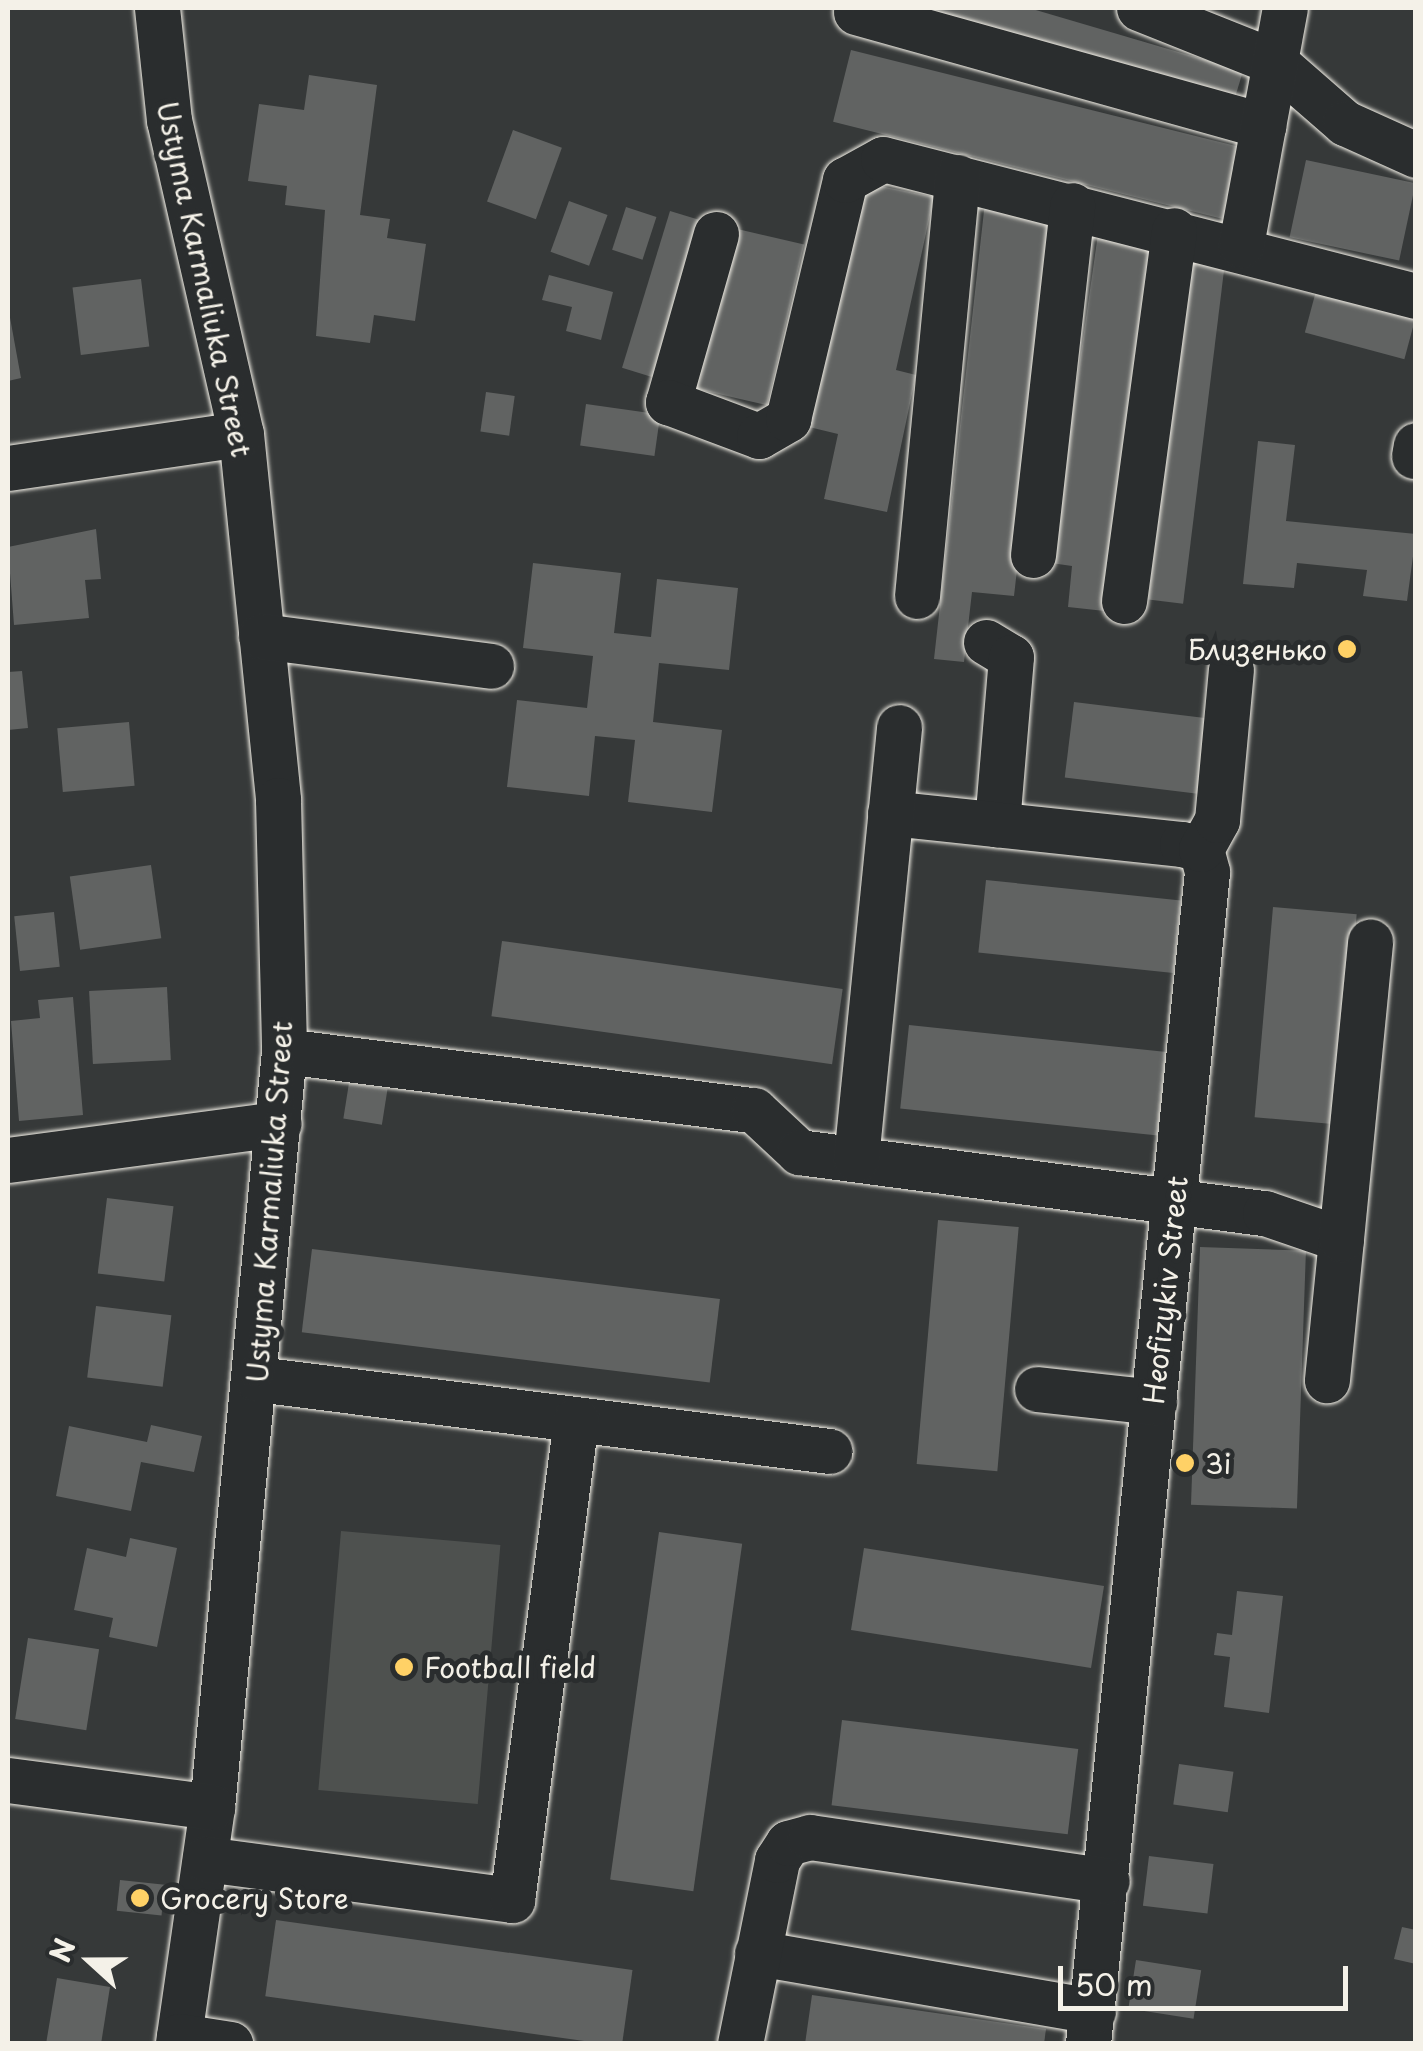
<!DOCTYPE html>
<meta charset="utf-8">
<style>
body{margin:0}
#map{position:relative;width:1423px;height:2051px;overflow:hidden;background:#363939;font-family:"Playpen Sans",sans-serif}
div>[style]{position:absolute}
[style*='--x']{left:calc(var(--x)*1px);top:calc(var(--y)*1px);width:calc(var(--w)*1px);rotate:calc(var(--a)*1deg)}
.green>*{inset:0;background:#4e514f;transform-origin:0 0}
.building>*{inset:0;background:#616362;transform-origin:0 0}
.roads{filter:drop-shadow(0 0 2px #f4f1e8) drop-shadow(0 0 2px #f4f1e8)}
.minor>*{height:45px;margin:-22.5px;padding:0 22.5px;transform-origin:22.5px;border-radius:22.5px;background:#2a2d2e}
.dots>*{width:28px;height:28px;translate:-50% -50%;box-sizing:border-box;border:5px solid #2a2d2e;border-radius:50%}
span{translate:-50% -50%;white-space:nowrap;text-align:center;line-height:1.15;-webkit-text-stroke:10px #2a2d2e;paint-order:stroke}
.street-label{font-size:28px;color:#f4f1e8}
.poi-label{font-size:28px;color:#f4f1e8}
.right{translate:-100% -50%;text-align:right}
.left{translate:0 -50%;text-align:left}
.frame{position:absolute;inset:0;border:10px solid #f4f1e8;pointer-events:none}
.north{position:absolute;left:40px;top:1911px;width:100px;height:100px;-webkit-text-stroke:8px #2a2d2e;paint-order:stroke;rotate:291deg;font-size:28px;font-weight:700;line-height:40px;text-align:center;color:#f4f1e8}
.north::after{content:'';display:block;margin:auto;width:35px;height:45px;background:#f4f1e8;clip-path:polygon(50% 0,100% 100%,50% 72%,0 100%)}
.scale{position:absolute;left:1058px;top:1966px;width:290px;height:45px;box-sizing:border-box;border:5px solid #f4f1e8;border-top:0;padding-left:12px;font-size:30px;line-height:35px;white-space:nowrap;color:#f4f1e8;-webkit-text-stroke:8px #2a2d2e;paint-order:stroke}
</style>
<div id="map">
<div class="green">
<i style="left:341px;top:1531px;width:160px;height:260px;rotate:5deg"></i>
</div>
<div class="building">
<i style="clip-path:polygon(914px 8px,1029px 8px,1243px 71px,1233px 104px)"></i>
<i style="left:851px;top:50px;width:405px;height:74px;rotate:14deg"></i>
<i style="clip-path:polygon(309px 75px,377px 85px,360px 215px,390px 219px,387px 238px,426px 244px,415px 321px,374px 315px,370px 343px,316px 336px,325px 210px,285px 205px,287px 186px,248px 181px,259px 104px,304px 110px)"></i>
<i style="left:513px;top:130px;width:52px;height:76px;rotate:20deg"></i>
<i style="left:1306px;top:160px;width:112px;height:79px;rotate:12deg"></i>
<i style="clip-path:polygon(861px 182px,934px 197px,896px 370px,916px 375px,887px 512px,824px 499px,838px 434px,809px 427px)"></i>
<i style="left:569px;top:201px;width:41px;height:54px;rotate:20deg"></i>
<i style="clip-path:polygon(985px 202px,1058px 210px,1014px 596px,972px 592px,964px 662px,934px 659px)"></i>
<i style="left:626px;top:207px;width:32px;height:45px;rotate:18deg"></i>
<i style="left:670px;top:211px;width:38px;height:164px;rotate:17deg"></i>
<i style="left:733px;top:228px;width:73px;height:165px;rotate:13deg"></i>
<i style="clip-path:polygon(1098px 234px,1157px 241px,1114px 612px,1068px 607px,1072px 566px,1051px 563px)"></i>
<i style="left:1191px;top:252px;width:35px;height:350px;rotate:7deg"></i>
<i style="clip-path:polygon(549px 275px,613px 292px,601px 340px,566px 331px,572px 307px,542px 300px)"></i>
<i style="left:141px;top:279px;width:68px;height:69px;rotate:83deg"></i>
<i style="left:1316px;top:291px;width:103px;height:43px;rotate:15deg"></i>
<i style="clip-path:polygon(9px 312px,21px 378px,8px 381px,8px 313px)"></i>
<i style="left:486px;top:392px;width:29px;height:40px;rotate:8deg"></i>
<i style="left:586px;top:404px;width:75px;height:42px;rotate:8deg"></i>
<i style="clip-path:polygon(1258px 441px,1295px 445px,1286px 521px,1416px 534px,1407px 601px,1363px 596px,1367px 570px,1297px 563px,1294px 588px,1243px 584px)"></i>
<i style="clip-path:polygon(96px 529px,101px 579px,85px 580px,89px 618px,14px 625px,8px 547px)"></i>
<i style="clip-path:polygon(533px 563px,621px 573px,614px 633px,651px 637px,657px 579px,738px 588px,729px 670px,659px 663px,653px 722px,722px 730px,712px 812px,628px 802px,635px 740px,595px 736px,589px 796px,507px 787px,517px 700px,587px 708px,593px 656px,523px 648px)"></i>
<i style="clip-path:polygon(22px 671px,28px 728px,8px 730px,8px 672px)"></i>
<i style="left:1074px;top:702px;width:138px;height:76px;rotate:7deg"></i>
<i style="left:129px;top:722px;width:64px;height:72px;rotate:85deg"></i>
<i style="left:151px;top:865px;width:74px;height:82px;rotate:82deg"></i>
<i style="left:986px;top:880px;width:196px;height:73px;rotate:6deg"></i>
<i style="left:1273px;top:907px;width:84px;height:211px;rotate:5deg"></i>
<i style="left:54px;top:912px;width:55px;height:40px;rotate:84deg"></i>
<i style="left:502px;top:941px;width:344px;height:76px;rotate:8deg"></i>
<i style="left:167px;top:987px;width:73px;height:78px;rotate:87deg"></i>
<i style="clip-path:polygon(73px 997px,83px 1115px,19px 1121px,11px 1021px,40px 1018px,38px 1000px)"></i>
<i style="left:909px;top:1025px;width:259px;height:84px;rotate:6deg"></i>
<i style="left:349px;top:1083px;width:39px;height:36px;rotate:9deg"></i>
<i style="left:107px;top:1198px;width:67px;height:76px;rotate:7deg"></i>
<i style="left:938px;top:1220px;width:81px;height:245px;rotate:5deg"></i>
<i style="left:1200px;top:1247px;width:106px;height:258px;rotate:2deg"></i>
<i style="left:312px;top:1249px;width:411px;height:84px;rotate:7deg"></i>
<i style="left:96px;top:1306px;width:76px;height:72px;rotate:7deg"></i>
<i style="clip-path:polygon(151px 1425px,202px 1436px,194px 1472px,141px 1462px,131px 1511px,56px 1496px,69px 1426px,147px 1442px)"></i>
<i style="left:659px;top:1532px;width:84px;height:351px;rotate:8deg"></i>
<i style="clip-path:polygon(130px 1538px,177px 1548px,157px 1647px,109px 1637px,113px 1618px,74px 1610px,87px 1548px,126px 1557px)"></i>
<i style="left:864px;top:1548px;width:243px;height:83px;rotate:9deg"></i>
<i style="clip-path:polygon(1237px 1591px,1283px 1596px,1269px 1713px,1224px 1707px,1230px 1657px,1214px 1655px,1217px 1633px,1232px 1635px)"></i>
<i style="left:28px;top:1638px;width:72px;height:82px;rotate:9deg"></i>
<i style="left:842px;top:1720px;width:238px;height:86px;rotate:7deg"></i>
<i style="left:1179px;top:1764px;width:55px;height:41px;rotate:8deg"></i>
<i style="left:1149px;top:1856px;width:65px;height:50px;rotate:7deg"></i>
<i style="left:120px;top:1880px;width:45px;height:31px;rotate:6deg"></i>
<i style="left:276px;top:1920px;width:360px;height:77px;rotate:8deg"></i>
<i style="clip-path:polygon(1402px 1927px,1416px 1930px,1416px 1964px,1394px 1959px)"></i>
<i style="left:1136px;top:1960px;width:66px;height:49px;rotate:9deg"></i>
<i style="clip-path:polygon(57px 1978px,110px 1987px,101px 2044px,46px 2044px)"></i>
<i style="clip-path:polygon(812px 1995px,1046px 2029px,1044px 2044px,805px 2044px)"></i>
</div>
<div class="roads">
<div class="minor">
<i style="--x:157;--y:8;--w:113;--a:83.9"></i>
<i style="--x:169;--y:120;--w:322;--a:77.1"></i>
<i style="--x:241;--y:434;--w:368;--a:84.2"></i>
<i style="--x:278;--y:800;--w:251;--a:88.6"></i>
<i style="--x:284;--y:1051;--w:759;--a:95.44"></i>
<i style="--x:212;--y:1807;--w:239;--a:98.2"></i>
<i style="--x:1139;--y:8;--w:146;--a:21.7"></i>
<i style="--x:1275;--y:62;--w:93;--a:41.1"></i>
<i style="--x:1345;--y:123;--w:78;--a:24.3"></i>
<i style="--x:856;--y:12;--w:423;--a:15.6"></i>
<i style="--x:716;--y:234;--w:175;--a:105.9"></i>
<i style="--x:668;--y:402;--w:97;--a:20.5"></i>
<i style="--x:759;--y:436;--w:34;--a:-30"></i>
<i style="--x:788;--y:419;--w:246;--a:-76.6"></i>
<i style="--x:845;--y:180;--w:43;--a:-28.9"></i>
<i style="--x:883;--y:159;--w:550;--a:14.42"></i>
<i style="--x:1241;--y:245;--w:241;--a:-79.5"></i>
<i style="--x:1414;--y:456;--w:11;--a:-80"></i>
<i style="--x:8;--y:468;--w:235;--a:-8.3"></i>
<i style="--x:1033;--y:555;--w:352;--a:-83.6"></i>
<i style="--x:917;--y:596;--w:421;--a:-84.5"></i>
<i style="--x:1124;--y:601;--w:374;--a:-82.3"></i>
<i style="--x:261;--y:636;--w:232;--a:7.4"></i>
<i style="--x:986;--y:642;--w:29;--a:31"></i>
<i style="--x:1011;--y:657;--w:168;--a:94.8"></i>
<i style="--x:890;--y:813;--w:294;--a:6.1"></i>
<i style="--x:1182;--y:844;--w:20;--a:15"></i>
<i style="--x:1201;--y:849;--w:24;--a:75"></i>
<i style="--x:1207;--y:872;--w:1178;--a:95.8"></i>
<i style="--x:1201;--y:849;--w:33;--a:-61"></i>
<i style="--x:1217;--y:820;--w:151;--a:-84.7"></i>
<i style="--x:284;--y:1051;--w:474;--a:7.2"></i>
<i style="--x:754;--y:1110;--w:62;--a:43"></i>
<i style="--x:799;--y:1152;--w:470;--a:7.5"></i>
<i style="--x:1265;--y:1213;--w:80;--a:18.9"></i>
<i style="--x:1341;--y:1239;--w:142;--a:95.7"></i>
<i style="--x:856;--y:1159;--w:434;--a:-84.3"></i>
<i style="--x:8;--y:1160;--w:273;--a:-7.6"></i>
<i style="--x:1341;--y:1239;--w:299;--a:-84.4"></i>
<i style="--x:257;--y:1379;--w:577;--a:7.17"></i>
<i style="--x:1037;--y:1389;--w:118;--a:6.3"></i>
<i style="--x:8;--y:1780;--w:206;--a:7.5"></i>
<i style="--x:205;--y:1859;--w:310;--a:7.6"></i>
<i style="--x:512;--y:1900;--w:485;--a:-82.4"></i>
<i style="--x:757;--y:1953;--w:341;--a:9.8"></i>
<i style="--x:179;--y:2036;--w:52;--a:8.9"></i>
<i style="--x:740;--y:2044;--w:188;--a:-78.6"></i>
<i style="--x:777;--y:1860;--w:20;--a:-57"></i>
<i style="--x:788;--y:1843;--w:23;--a:-15"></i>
<i style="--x:810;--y:1837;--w:300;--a:8.4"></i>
</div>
</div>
<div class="dots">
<i style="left:1347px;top:649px;background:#ffd166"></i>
<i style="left:1185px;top:1463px;background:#ffd166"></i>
<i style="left:404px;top:1667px;background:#ffd166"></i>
<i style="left:140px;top:1898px;background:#ffd166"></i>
</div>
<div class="street-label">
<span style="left:205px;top:279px;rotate:78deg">Ustyma Karmaliuka Street</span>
<span style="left:269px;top:1202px;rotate:-86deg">Ustyma Karmaliuka Street</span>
<span style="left:1165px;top:1290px;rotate:-84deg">Heofizykiv Street</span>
</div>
<div class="poi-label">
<span class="right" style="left:1327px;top:649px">Близенько</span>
<span class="left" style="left:1205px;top:1463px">3і</span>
<span class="left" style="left:424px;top:1667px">Football field</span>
<span class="left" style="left:160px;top:1898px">Grocery Store</span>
</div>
<div class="frame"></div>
<div class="north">N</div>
<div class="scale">50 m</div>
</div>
